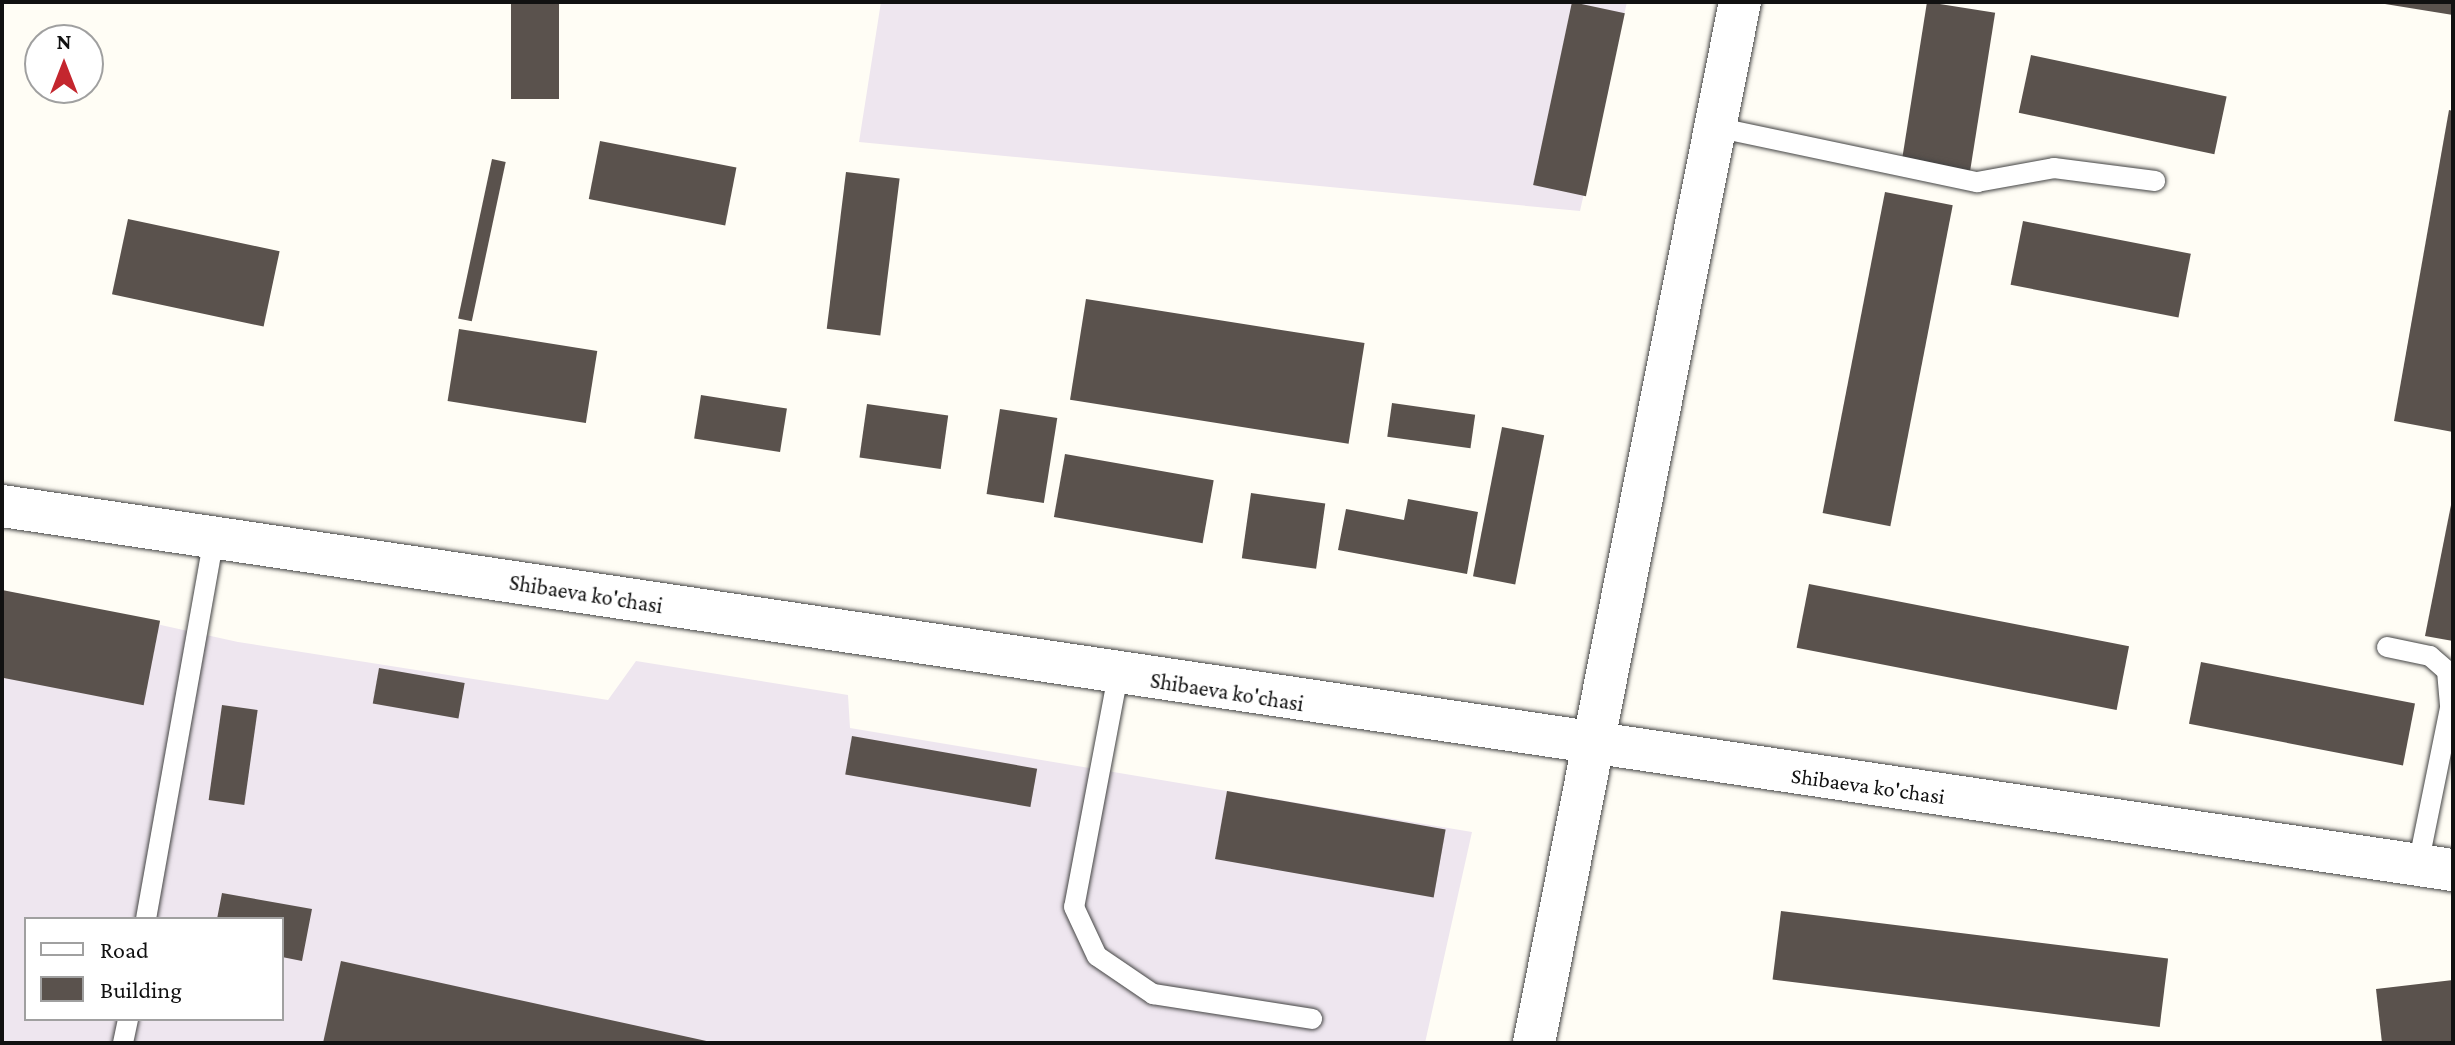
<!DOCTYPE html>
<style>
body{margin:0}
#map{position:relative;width:2455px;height:1045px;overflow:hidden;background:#fffdf5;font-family:"Crimson Pro",serif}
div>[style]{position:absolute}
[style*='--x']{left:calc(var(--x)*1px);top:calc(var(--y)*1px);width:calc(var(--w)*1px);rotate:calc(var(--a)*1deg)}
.industrial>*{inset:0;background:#eee6ef}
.building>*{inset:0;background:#5a524d;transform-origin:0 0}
.roads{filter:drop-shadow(0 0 2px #444) drop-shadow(0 0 2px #444)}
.lane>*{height:20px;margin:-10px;padding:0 10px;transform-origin:10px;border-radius:10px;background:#fff}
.street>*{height:42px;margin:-21px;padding:0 21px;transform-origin:21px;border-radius:21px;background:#fff}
span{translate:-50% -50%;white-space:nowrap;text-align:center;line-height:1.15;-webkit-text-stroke:8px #fff;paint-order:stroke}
.street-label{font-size:22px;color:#111}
.frame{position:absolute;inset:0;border:4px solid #111;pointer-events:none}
.legend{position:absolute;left:24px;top:917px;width:260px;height:104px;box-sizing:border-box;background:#fff;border:2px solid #a0a0a0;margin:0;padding:10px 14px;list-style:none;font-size:24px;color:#111}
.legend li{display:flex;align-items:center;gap:16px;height:40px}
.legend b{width:40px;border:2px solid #a0a0a0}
.north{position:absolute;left:24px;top:24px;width:80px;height:80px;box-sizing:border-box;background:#fff;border:2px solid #a0a0a0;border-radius:50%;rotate:0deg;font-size:22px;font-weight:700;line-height:32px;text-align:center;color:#111}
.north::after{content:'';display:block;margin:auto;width:28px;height:36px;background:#c4262e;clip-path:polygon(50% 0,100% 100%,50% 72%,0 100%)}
</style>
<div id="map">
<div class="industrial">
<i style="clip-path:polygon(881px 2px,1627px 2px,1580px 211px,859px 142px)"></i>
<i style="clip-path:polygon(evenodd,2px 590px,238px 642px,608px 700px,636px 661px,848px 695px,850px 728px,1472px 832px,1425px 1043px,2px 1043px,2px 590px,26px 919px,282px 919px,282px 1019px,26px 1019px,26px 919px)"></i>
</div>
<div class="building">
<i style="left:511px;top:2px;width:48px;height:97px"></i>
<i style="left:1572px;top:2px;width:54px;height:187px;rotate:12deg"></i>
<i style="left:1927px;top:2px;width:69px;height:162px;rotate:9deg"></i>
<i style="clip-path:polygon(2385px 2px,2453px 2px,2453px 15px,2385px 4px)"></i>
<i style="left:2031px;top:55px;width:200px;height:59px;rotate:12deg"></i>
<i style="clip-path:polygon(2449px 110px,2453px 111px,2453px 432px,2394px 421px)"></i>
<i style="left:600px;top:141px;width:139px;height:59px;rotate:11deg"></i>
<i style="left:492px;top:159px;width:14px;height:163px;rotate:12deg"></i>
<i style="left:846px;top:172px;width:54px;height:158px;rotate:7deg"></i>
<i style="left:1885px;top:192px;width:69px;height:327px;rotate:11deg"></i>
<i style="left:128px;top:219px;width:155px;height:77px;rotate:12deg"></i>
<i style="left:2023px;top:221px;width:171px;height:65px;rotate:11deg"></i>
<i style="left:1086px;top:299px;width:282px;height:102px;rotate:9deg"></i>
<i style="left:459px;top:329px;width:140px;height:73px;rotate:9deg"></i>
<i style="left:701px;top:395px;width:87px;height:44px;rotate:9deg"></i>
<i style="left:1392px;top:403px;width:84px;height:34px;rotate:8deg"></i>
<i style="left:867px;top:404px;width:82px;height:54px;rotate:8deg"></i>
<i style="left:1000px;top:409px;width:58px;height:86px;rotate:9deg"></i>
<i style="left:1502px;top:427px;width:43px;height:152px;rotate:11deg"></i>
<i style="left:1065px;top:454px;width:151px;height:64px;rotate:10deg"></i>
<i style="left:1251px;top:493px;width:75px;height:66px;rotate:8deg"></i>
<i style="clip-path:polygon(1408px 499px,1478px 512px,1467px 574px,1338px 550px,1346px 509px,1404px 520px)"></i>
<i style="clip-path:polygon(2452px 500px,2453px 500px,2453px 641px,2425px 636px)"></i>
<i style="left:1809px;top:584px;width:326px;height:65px;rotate:11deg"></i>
<i style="left:2px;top:590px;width:161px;height:86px;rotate:11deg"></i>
<i style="left:2201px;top:662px;width:218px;height:63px;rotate:11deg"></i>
<i style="left:379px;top:668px;width:87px;height:36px;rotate:10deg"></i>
<i style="left:222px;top:705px;width:36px;height:96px;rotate:8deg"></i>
<i style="left:852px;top:736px;width:188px;height:39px;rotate:10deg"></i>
<i style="left:1227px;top:791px;width:222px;height:69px;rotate:10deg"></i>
<i style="clip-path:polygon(222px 893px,312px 909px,302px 961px,282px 957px,282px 919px,217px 919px)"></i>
<i style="left:1781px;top:911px;width:390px;height:69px;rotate:7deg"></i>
<i style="clip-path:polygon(341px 961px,711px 1042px,710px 1043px,323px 1043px)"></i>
<i style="clip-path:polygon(2453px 980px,2453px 1043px,2382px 1043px,2376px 989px)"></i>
</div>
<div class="roads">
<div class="lane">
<i style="--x:1715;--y:127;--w:268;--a:11.9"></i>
<i style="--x:1977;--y:182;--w:78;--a:-10.3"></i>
<i style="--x:2054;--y:168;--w:102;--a:7.3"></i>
<i style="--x:2387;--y:647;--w:44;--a:11.8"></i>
<i style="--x:2430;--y:656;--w:23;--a:41"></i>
<i style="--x:2447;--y:671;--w:37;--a:85"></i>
<i style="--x:2450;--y:708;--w:160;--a:101.5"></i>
<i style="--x:1118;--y:675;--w:236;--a:100.7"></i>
<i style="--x:1074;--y:907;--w:54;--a:64.9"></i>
<i style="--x:1097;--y:956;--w:68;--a:34.2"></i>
<i style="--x:1153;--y:994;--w:161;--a:8.9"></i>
<i style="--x:146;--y:919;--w:387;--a:-79.9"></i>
<i style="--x:123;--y:1043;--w:25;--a:-78"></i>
</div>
<div class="street">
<i style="--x:2;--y:506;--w:2478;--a:8.45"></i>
<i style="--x:1534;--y:1043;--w:1061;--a:-78.81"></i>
</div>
</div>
<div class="street-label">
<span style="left:586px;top:594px;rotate:9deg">Shibaeva ko'chasi</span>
<span style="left:1227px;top:692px;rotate:9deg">Shibaeva ko'chasi</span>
<span style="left:1868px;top:786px;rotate:8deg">Shibaeva ko'chasi</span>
</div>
<div class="frame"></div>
<ul class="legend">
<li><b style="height:10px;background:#fff"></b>Road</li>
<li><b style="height:22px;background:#5a524d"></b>Building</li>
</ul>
<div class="north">N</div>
</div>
